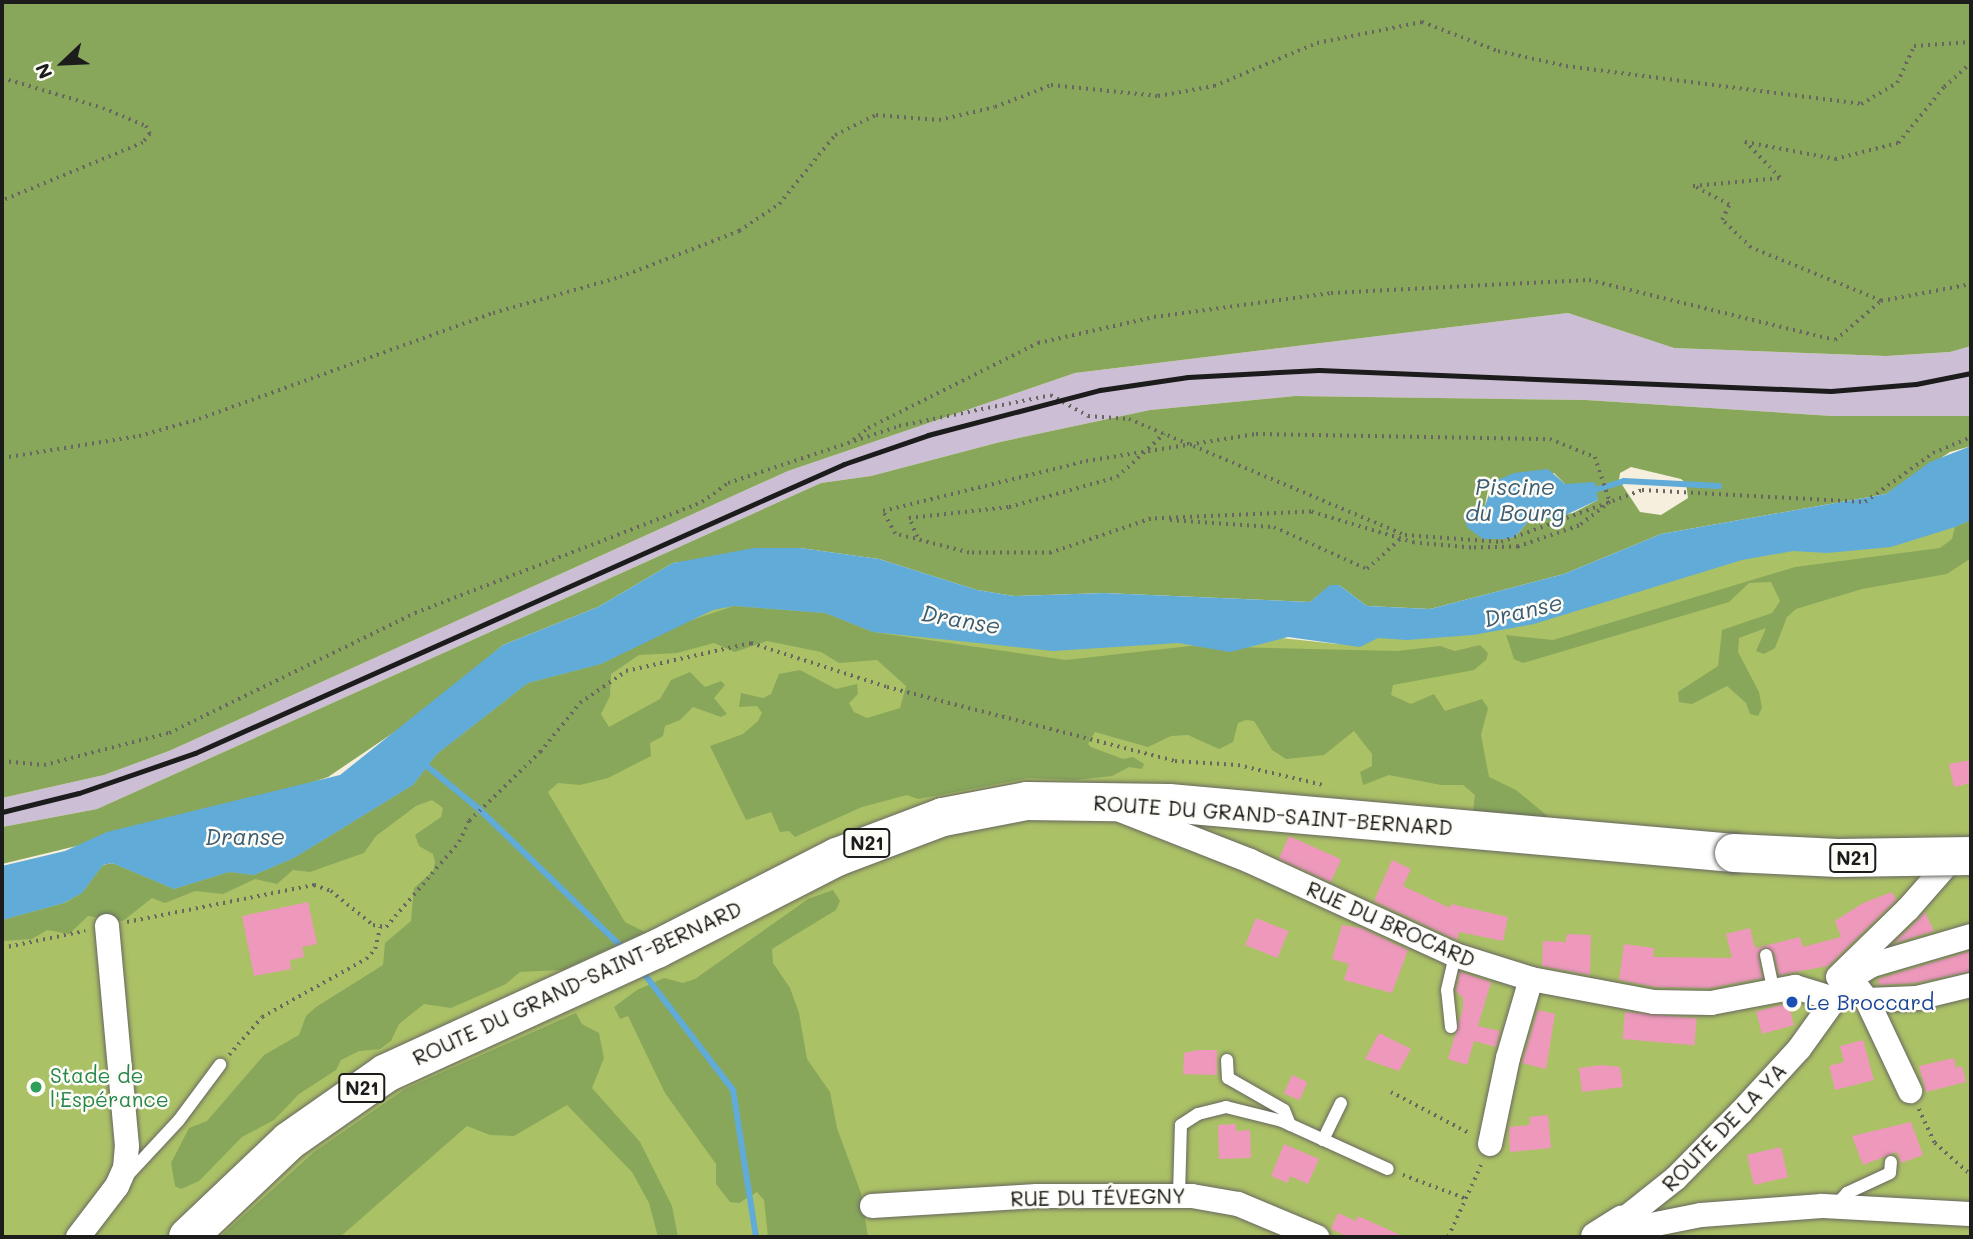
<!DOCTYPE html>
<meta charset="utf-8">
<style>
body{margin:0}
#map{position:relative;width:1973px;height:1239px;overflow:hidden;background:#f6efdd;font-family:Mali,sans-serif}
div>[style]{position:absolute}
[style*='--x']{left:calc(var(--x)*1px);top:calc(var(--y)*1px);width:calc(var(--w)*1px);rotate:calc(var(--a)*1deg)}
.industrial>*{inset:0;background:#ccbed4}
.green>*{inset:0;background:#abc166}
.forest>*{inset:0;background:#88a75b}
.water>*{inset:0;background:#61abd9}
.stream>*{height:6px;margin:-3px;padding:0 3px;transform-origin:3px;border-radius:3px;background:#61abd9}
.building>*{inset:0;background:#e9b;transform-origin:0 0}
.path>*{height:3.5px;margin-top:-1.75px;transform-origin:0;background:repeating-linear-gradient(90deg,#686660 0 2px,transparent 0 7px)}
.roads{filter:drop-shadow(0 0 2px #686660) drop-shadow(0 0 2px #686660)}
.service>*{height:12px;margin:-6px;padding:0 6px;transform-origin:6px;border-radius:6px;background:#fff}
.minor>*{height:24px;margin:-12px;padding:0 12px;transform-origin:12px;border-radius:12px;background:#fff}
.tertiary>*{height:30px;margin:-15px;padding:0 15px;transform-origin:15px;border-radius:15px;background:#fff}
.primary>*{height:38px;margin:-19px;padding:0 19px;transform-origin:19px;border-radius:19px;background:#fff}
.rail>*{height:5px;margin:-2.5px;padding:0 2.5px;transform-origin:2.5px;border-radius:2.5px;background:#1c1c1c}
.bridges{filter:drop-shadow(0 0 2px #686660) drop-shadow(0 0 2px #686660)}
.primary-bridge>*{height:38px;margin:-19px;padding:0 19px;transform-origin:19px;border-radius:19px;background:#fff}
.dots>*{width:19px;height:19px;translate:-50% -50%;box-sizing:border-box;border:4px solid #fdfcf7;border-radius:50%}
span{translate:-50% -50%;white-space:nowrap;text-align:center;line-height:1.15;-webkit-text-stroke:5px #fdfcf7;paint-order:stroke}
.shield-label span{padding:2px 5px;background:#fdfcf7;border:2px solid;border-radius:5px;-webkit-text-stroke-width:0}
.shield-label{font-size:19px;color:#1c1c1c;font-weight:700}
.street-label{font-size:21px;color:#1c1c1c}
.transit-label{font-size:21px;color:#164399}
.left{translate:0 -50%;text-align:left}
.leisure-label{font-size:21px;color:#27864d}
.water-label{font-size:23px;color:#3b5c71;font-style:italic}
.frame{position:absolute;inset:0;border:4px solid #1c1c1c;pointer-events:none}
.north{position:absolute;left:28px;top:28px;width:70px;height:70px;-webkit-text-stroke:5px #fdfcf7;paint-order:stroke;rotate:247deg;font-size:19px;font-weight:700;line-height:28px;text-align:center;color:#1c1c1c}
.north::after{content:'';display:block;margin:auto;width:24px;height:32px;background:#1c1c1c;clip-path:polygon(50% 0,100% 100%,50% 72%,0 100%)}
</style>
<div id="map">
<div class="industrial">
<i style="clip-path:polygon(1568px 313px,1674px 348px,1886px 356px,1950px 352px,1971px 346px,1971px 416px,1832px 416px,1586px 400px,1295px 396px,1150px 410px,1000px 442px,871px 476px,821px 483px,97px 809px,2px 827px,2px 798px,104px 775px,169px 751px,788px 471px,1075px 373px)"></i>
</div>
<div class="green">
<i style="clip-path:polygon(1971px 480px,1971px 1237px,2px 1237px,2px 888px,292px 825px,662px 598px,864px 592px,1337px 644px)"></i>
</div>
<div class="forest">
<i style="clip-path:polygon(2px 2px,1971px 2px,1971px 346px,1950px 352px,1886px 356px,1674px 348px,1568px 313px,1075px 373px,788px 471px,169px 751px,104px 775px,2px 798px)"></i>
<i style="clip-path:polygon(evenodd,1295px 396px,1586px 400px,1832px 416px,1971px 416px,1971px 446px,1950px 452px,1886px 494px,1661px 534px,1564px 574px,1430px 609px,1367px 606px,1339px 585px,1331px 585px,1310px 602px,1104px 593px,1014px 596px,977px 590px,879px 559px,800px 548px,673px 563px,598px 607px,503px 645px,430px 708px,328px 777px,242px 806px,2px 864px,2px 827px,97px 809px,821px 483px,871px 476px,1000px 442px,1150px 410px,1295px 396px,1631px 467px,1681px 479px,1686px 483px,1688px 498px,1661px 515px,1640px 512px,1619px 480px,1620px 473px,1631px 467px,1295px 396px,1554px 473px,1565px 484px,1580px 485px,1598px 500px,1573px 513px,1529px 520px,1515px 537px,1483px 539px,1470px 512px,1485px 506px,1488px 489px,1554px 473px)"></i>
<i style="clip-path:polygon(1971px 520px,1971px 558px,1947px 574px,1862px 589px,1796px 609px,1787px 617px,1775px 648px,1764px 654px,1756px 651px,1766px 628px,1739px 638px,1738px 652px,1759px 692px,1762px 708px,1758px 716px,1750px 714px,1746px 703px,1727px 686px,1692px 704px,1679px 702px,1678px 692px,1718px 666px,1722px 630px,1772px 613px,1780px 601px,1771px 582px,1749px 583px,1729px 602px,1523px 663px,1514px 659px,1506px 635px,1553px 640px,1795px 567px,1940px 548px,1952px 539px,1955px 527px)"></i>
<i style="clip-path:polygon(734px 606px,825px 613px,873px 632px,1066px 660px,1190px 646px,1397px 651px,1440px 646px,1455px 651px,1480px 645px,1488px 653px,1486px 660px,1474px 670px,1393px 685px,1391px 695px,1411px 704px,1434px 694px,1445px 711px,1482px 699px,1488px 708px,1481px 735px,1489px 777px,1516px 790px,1550px 818px,1473px 811px,1475px 795px,1463px 785px,1441px 785px,1389px 775px,1363px 785px,1360px 772px,1372px 766px,1372px 754px,1354px 731px,1324px 755px,1286px 759px,1272px 750px,1254px 721px,1246px 720px,1238px 723px,1233px 742px,1219px 749px,1188px 735px,1171px 736px,1148px 747px,1095px 732px,1088px 744px,1091px 747px,1123px 759px,1133px 757px,1144px 764px,1142px 769px,1129px 767px,1112px 776px,1074px 780px,1028px 778px,918px 799px,907px 795px,862px 807px,795px 837px,789px 831px,780px 832px,771px 812px,746px 820px,710px 746px,743px 734px,758px 721px,762px 713px,757px 706px,739px 707px,741px 693px,763px 698px,771px 694px,779px 674px,800px 670px,836px 689px,857px 684px,858px 694px,849px 703px,854px 712px,867px 718px,900px 708px,906px 686px,877px 660px,839px 663px,821px 652px,767px 641px,735px 652px,714px 643px,677px 653px,639px 655px,611px 674px,610px 696px,601px 714px,609px 727px,660px 699px,671px 680px,690px 672px,705px 687px,721px 681px,725px 685px,714px 698px,727px 714px,721px 717px,693px 707px,680px 720px,665px 726px,663px 736px,650px 743px,651px 756px,608px 778px,580px 785px,558px 783px,548px 792px,625px 922px,645px 932px,562px 970px,520px 972px,506px 984px,451px 1008px,424px 1004px,399px 1024px,391px 1041px,380px 1049px,359px 1051px,341px 1060px,336px 1070px,299px 1094px,274px 1120px,242px 1137px,199px 1181px,181px 1189px,175px 1186px,171px 1163px,189px 1128px,207px 1121px,264px 1055px,299px 1035px,306px 1016px,316px 1007px,383px 965px,385px 943px,411px 921px,414px 888px,433px 871px,435px 862px,433px 854px,419px 846px,415px 835px,441px 817px,443px 808px,432px 800px,416px 806px,376px 836px,364px 853px,310px 872px,293px 870px,277px 884px,255px 879px,223px 894px,195px 891px,165px 903px,152px 898px,123px 921px,88px 916px,69px 934px,47px 930px,32px 939px,2px 941px,2px 920px,65px 903px,82px 893px,103px 865px,112px 863px,174px 889px,229px 872px,254px 875px,294px 858px,413px 785px,437px 754px,528px 683px,601px 664px,683px 623px)"></i>
<i style="clip-path:polygon(833px 890px,840px 901px,836px 910px,772px 949px,773px 963px,790px 988px,799px 1013px,807px 1059px,830px 1092px,837px 1128px,861px 1193px,868px 1237px,768px 1237px,764px 1200px,757px 1192px,739px 1203px,730px 1202px,716px 1184px,716px 1164px,665px 1093px,628px 1016px,620px 1019px,614px 1007px,637px 990px,664px 978px,683px 983px,695px 979px,808px 899px)"></i>
<i style="clip-path:polygon(576px 1013px,582px 1024px,599px 1033px,604px 1058px,592px 1088px,640px 1142px,672px 1206px,678px 1237px,658px 1237px,649px 1203px,632px 1172px,567px 1105px,514px 1136px,490px 1135px,467px 1126px,340px 1237px,220px 1237px,314px 1152px,405px 1089px)"></i>
</div>
<div class="water">
<i style="clip-path:polygon(1971px 446px,1971px 520px,1955px 527px,1891px 547px,1827px 553px,1793px 551px,1742px 560px,1534px 624px,1473px 635px,1407px 640px,1378px 638px,1360px 647px,1288px 637px,1230px 652px,1178px 643px,1053px 651px,873px 632px,825px 613px,734px 606px,713px 610px,601px 664px,528px 683px,437px 754px,413px 785px,294px 858px,254px 875px,229px 872px,174px 889px,112px 863px,103px 865px,82px 893px,64px 903px,2px 920px,2px 866px,65px 851px,107px 832px,340px 775px,503px 645px,598px 607px,673px 563px,754px 548px,800px 548px,879px 559px,977px 590px,1014px 596px,1104px 593px,1310px 602px,1330px 585px,1339px 585px,1367px 606px,1430px 609px,1564px 574px,1661px 534px,1886px 494px,1930px 462px)"></i>
<i style="clip-path:polygon(1548px 469px,1565px 484px,1595px 482px,1598px 500px,1559px 518px,1529px 520px,1515px 537px,1505px 539px,1483px 539px,1468px 528px,1463px 517px,1485px 506px,1493px 482px,1514px 473px)"></i>
</div>
<div class="stream">
<i style="--x:1598;--y:489;--w:27;--a:-17"></i>
<i style="--x:1624;--y:481;--w:95;--a:3"></i>
<i style="--x:422;--y:762;--w:74;--a:39.5"></i>
<i style="--x:479;--y:809;--w:202;--a:44"></i>
<i style="--x:642;--y:971;--w:150;--a:52.6"></i>
<i style="--x:733;--y:1090;--w:149;--a:81.1"></i>
</div>
<div class="building">
<i style="clip-path:polygon(1971px 760px,1971px 783px,1954px 787px,1949px 764px)"></i>
<i style="left:1289px;top:836px;width:57px;height:25px;rotate:24deg"></i>
<i style="clip-path:polygon(1392px 860px,1411px 869px,1403px 886px,1450px 908px,1451px 904px,1508px 917px,1503px 941px,1459px 932px,1457px 940px,1374px 901px)"></i>
<i style="clip-path:polygon(1892px 892px,1896px 900px,1828px 966px,1779px 975px,1774px 953px,1765px 946px,1758px 953px,1762px 978px,1710px 988px,1656px 987px,1619px 980px,1624px 944px,1654px 948px,1653px 957px,1732px 958px,1726px 934px,1750px 928px,1755px 948px,1800px 937px,1803px 947px,1841px 937px,1835px 921px,1863px 903px)"></i>
<i style="clip-path:polygon(308px 902px,317px 944px,302px 947px,304px 957px,290px 960px,291px 969px,254px 976px,242px 916px)"></i>
<i style="clip-path:polygon(1925px 912px,1934px 931px,1894px 943px,1918px 920px)"></i>
<i style="left:1256px;top:918px;width:35px;height:29px;rotate:22deg"></i>
<i style="clip-path:polygon(1342px 925px,1361px 928px,1408px 950px,1392px 993px,1344px 980px,1349px 964px,1332px 959px)"></i>
<i style="clip-path:polygon(1567px 934px,1591px 935px,1590px 975px,1542px 966px,1543px 941px,1566px 942px)"></i>
<i style="clip-path:polygon(1971px 951px,1971px 971px,1915px 983px,1879px 985px,1878px 979px)"></i>
<i style="clip-path:polygon(1460px 972px,1491px 982px,1478px 1026px,1500px 1031px,1496px 1047px,1474px 1041px,1467px 1065px,1448px 1059px,1463px 1008px,1463px 998px,1456px 991px)"></i>
<i style="left:1788px;top:1003px;width:23px;height:33px;rotate:75deg"></i>
<i style="clip-path:polygon(1538px 1010px,1555px 1014px,1546px 1069px,1522px 1063px)"></i>
<i style="left:1625px;top:1012px;width:72px;height:27px;rotate:5deg"></i>
<i style="clip-path:polygon(1379px 1033px,1411px 1049px,1399px 1071px,1365px 1059px)"></i>
<i style="clip-path:polygon(1863px 1040px,1874px 1080px,1835px 1090px,1829px 1066px,1844px 1062px,1840px 1046px)"></i>
<i style="clip-path:polygon(1198px 1050px,1217px 1050px,1217px 1075px,1183px 1074px,1184px 1053px)"></i>
<i style="clip-path:polygon(1954px 1058px,1956px 1068px,1962px 1066px,1966px 1082px,1926px 1092px,1919px 1066px)"></i>
<i style="clip-path:polygon(1602px 1065px,1620px 1067px,1623px 1087px,1582px 1092px,1579px 1068px)"></i>
<i style="left:1292px;top:1075px;width:17px;height:20px;rotate:24deg"></i>
<i style="clip-path:polygon(1548px 1115px,1551px 1148px,1510px 1152px,1509px 1127px,1530px 1125px,1529px 1117px)"></i>
<i style="clip-path:polygon(1911px 1122px,1923px 1155px,1901px 1163px,1897px 1152px,1863px 1165px,1852px 1136px)"></i>
<i style="clip-path:polygon(1236px 1124px,1236px 1131px,1250px 1130px,1251px 1158px,1219px 1159px,1218px 1125px)"></i>
<i style="clip-path:polygon(1284px 1144px,1319px 1159px,1308px 1184px,1290px 1176px,1288px 1183px,1271px 1176px)"></i>
<i style="left:1781px;top:1147px;width:31px;height:35px;rotate:77deg"></i>
<i style="clip-path:polygon(1338px 1213px,1356px 1221px,1358px 1216px,1405px 1237px,1348px 1237px,1331px 1229px)"></i>
</div>
<div class="path">
<i style="--x:2;--y:4;--w:5;--a:-22"></i>
<i style="--x:2;--y:78;--w:105;--a:16.5"></i>
<i style="--x:103;--y:108;--w:47;--a:22.7"></i>
<i style="--x:146;--y:126;--w:9;--a:63"></i>
<i style="--x:150;--y:134;--w:11;--a:128"></i>
<i style="--x:143;--y:143;--w:152;--a:157.6"></i>
<i style="--x:1881;--y:301;--w:140;--a:-157.8"></i>
<i style="--x:1751;--y:248;--w:40;--a:-136"></i>
<i style="--x:1722;--y:220;--w:17;--a:-65"></i>
<i style="--x:1729;--y:205;--w:41;--a:-152.2"></i>
<i style="--x:1693;--y:186;--w:87;--a:-5.3"></i>
<i style="--x:1780;--y:178;--w:50;--a:-134.2"></i>
<i style="--x:1745;--y:142;--w:92;--a:10.7"></i>
<i style="--x:1835;--y:159;--w:65;--a:-14.3"></i>
<i style="--x:1898;--y:143;--w:72;--a:-50.6"></i>
<i style="--x:1944;--y:87;--w:36;--a:-42"></i>
<i style="--x:1256;--y:434;--w:294;--a:1"></i>
<i style="--x:1550;--y:439;--w:48;--a:21.8"></i>
<i style="--x:1595;--y:457;--w:47;--a:71.6"></i>
<i style="--x:1610;--y:502;--w:39;--a:142"></i>
<i style="--x:1579;--y:526;--w:65;--a:161"></i>
<i style="--x:1518;--y:547;--w:47;--a:178.8"></i>
<i style="--x:1471;--y:548;--w:57;--a:-175"></i>
<i style="--x:1414;--y:543;--w:108;--a:-163.2"></i>
<i style="--x:1311;--y:512;--w:160;--a:177.5"></i>
<i style="--x:1151;--y:519;--w:106;--a:161.2"></i>
<i style="--x:1051;--y:553;--w:82;--a:180"></i>
<i style="--x:969;--y:553;--w:76;--a:-165.6"></i>
<i style="--x:895;--y:534;--w:26;--a:-118"></i>
<i style="--x:883;--y:511;--w:209;--a:-13.8"></i>
<i style="--x:1086;--y:461;--w:172;--a:-9"></i>
<i style="--x:853;--y:440;--w:19;--a:-39"></i>
<i style="--x:868;--y:428;--w:190;--a:-26.6"></i>
<i style="--x:1038;--y:343;--w:119;--a:-12.6"></i>
<i style="--x:1154;--y:317;--w:179;--a:-7.7"></i>
<i style="--x:1331;--y:293;--w:258;--a:-2.9"></i>
<i style="--x:1589;--y:280;--w:253;--a:13.7"></i>
<i style="--x:1835;--y:340;--w:60;--a:-40.3"></i>
<i style="--x:1881;--y:301;--w:92;--a:-10.7"></i>
<i style="--x:2;--y:458;--w:139;--a:-9.1"></i>
<i style="--x:139;--y:436;--w:62;--a:-15.8"></i>
<i style="--x:199;--y:419;--w:313;--a:-19.8"></i>
<i style="--x:493;--y:313;--w:132;--a:-15.8"></i>
<i style="--x:620;--y:277;--w:128;--a:-21.1"></i>
<i style="--x:739;--y:231;--w:48;--a:-34"></i>
<i style="--x:779;--y:204;--w:89;--a:-50.9"></i>
<i style="--x:835;--y:135;--w:46;--a:-26"></i>
<i style="--x:876;--y:115;--w:63;--a:4.5"></i>
<i style="--x:939;--y:120;--w:57;--a:-13.1"></i>
<i style="--x:995;--y:107;--w:60;--a:-21.4"></i>
<i style="--x:1051;--y:85;--w:108;--a:5.9"></i>
<i style="--x:1158;--y:96;--w:57;--a:-10.1"></i>
<i style="--x:1214;--y:86;--w:112;--a:-22.7"></i>
<i style="--x:1317;--y:43;--w:107;--a:-11.3"></i>
<i style="--x:1422;--y:22;--w:81;--a:20.9"></i>
<i style="--x:1498;--y:51;--w:70;--a:12.4"></i>
<i style="--x:1566;--y:66;--w:297;--a:7.3"></i>
<i style="--x:1861;--y:104;--w:42;--a:-30.3"></i>
<i style="--x:1897;--y:83;--w:41;--a:-65.3"></i>
<i style="--x:1914;--y:46;--w:57;--a:-4"></i>
<i style="--x:1170;--y:520;--w:104;--a:3.9"></i>
<i style="--x:1274;--y:527;--w:102;--a:24.3"></i>
<i style="--x:1367;--y:569;--w:46;--a:-42.4"></i>
<i style="--x:917;--y:537;--w:21;--a:-113"></i>
<i style="--x:909;--y:518;--w:101;--a:-6.3"></i>
<i style="--x:1009;--y:507;--w:112;--a:-15.5"></i>
<i style="--x:1117;--y:477;--w:64;--a:-42.5"></i>
<i style="--x:2;--y:761;--w:42;--a:5.4"></i>
<i style="--x:44;--y:765;--w:129;--a:-14.4"></i>
<i style="--x:169;--y:733;--w:274;--a:-26"></i>
<i style="--x:415;--y:613;--w:308;--a:-21.1"></i>
<i style="--x:702;--y:502;--w:32;--a:-36"></i>
<i style="--x:728;--y:483;--w:180;--a:-18.4"></i>
<i style="--x:899;--y:426;--w:155;--a:-11.5"></i>
<i style="--x:1051;--y:395;--w:43;--a:29.6"></i>
<i style="--x:1088;--y:416;--w:41;--a:4.2"></i>
<i style="--x:1129;--y:419;--w:299;--a:22.8"></i>
<i style="--x:1405;--y:535;--w:96;--a:4.2"></i>
<i style="--x:1501;--y:542;--w:150;--a:-20.2"></i>
<i style="--x:1642;--y:490;--w:223;--a:3.1"></i>
<i style="--x:1865;--y:502;--w:84;--a:-35.8"></i>
<i style="--x:1933;--y:453;--w:41;--a:-22.8"></i>
<i style="--x:127;--y:922;--w:191;--a:-11.2"></i>
<i style="--x:314;--y:885;--w:18;--a:19"></i>
<i style="--x:331;--y:891;--w:54;--a:39"></i>
<i style="--x:373;--y:925;--w:13;--a:9"></i>
<i style="--x:386;--y:927;--w:112;--a:-49.3"></i>
<i style="--x:459;--y:842;--w:23;--a:-65"></i>
<i style="--x:469;--y:821;--w:99;--a:-44.2"></i>
<i style="--x:540;--y:752;--w:63;--a:-50.8"></i>
<i style="--x:580;--y:703;--w:56;--a:-34.8"></i>
<i style="--x:626;--y:671;--w:128;--a:-12.6"></i>
<i style="--x:751;--y:643;--w:143;--a:17.9"></i>
<i style="--x:887;--y:687;--w:297;--a:14.4"></i>
<i style="--x:1175;--y:761;--w:63;--a:3.6"></i>
<i style="--x:1238;--y:765;--w:87;--a:13.2"></i>
<i style="--x:2;--y:948;--w:85;--a:-11.6"></i>
<i style="--x:229;--y:1055;--w:50;--a:-49"></i>
<i style="--x:262;--y:1017;--w:119;--a:-29.1"></i>
<i style="--x:366;--y:959;--w:13;--a:-48"></i>
<i style="--x:375;--y:949;--w:22;--a:-77"></i>
<i style="--x:1391;--y:1092;--w:88;--a:27.7"></i>
<i style="--x:1919;--y:1109;--w:38;--a:65"></i>
<i style="--x:1935;--y:1143;--w:48;--a:41.6"></i>
<i style="--x:1403;--y:1175;--w:68;--a:20.6"></i>
<i style="--x:1448;--y:1237;--w:79;--a:-65.4"></i>
</div>
<div class="roads">
<div class="service">
<i style="--x:1766;--y:955;--w:35;--a:78"></i>
<i style="--x:1451;--y:1027;--w:37;--a:-96"></i>
<i style="--x:1447;--y:990;--w:36;--a:-77"></i>
<i style="--x:1227;--y:1060;--w:18;--a:87"></i>
<i style="--x:1228;--y:1078;--w:64;--a:29.7"></i>
<i style="--x:1284;--y:1110;--w:16;--a:68"></i>
<i style="--x:1323;--y:1140;--w:41;--a:-64.1"></i>
<i style="--x:127;--y:1176;--w:76;--a:-47.1"></i>
<i style="--x:179;--y:1120;--w:69;--a:-53.3"></i>
<i style="--x:1179;--y:1195;--w:70;--a:-88.4"></i>
<i style="--x:1181;--y:1125;--w:20;--a:-33"></i>
<i style="--x:1198;--y:1114;--w:29;--a:-14"></i>
<i style="--x:1226;--y:1107;--w:58;--a:14"></i>
<i style="--x:1282;--y:1121;--w:116;--a:24.4"></i>
<i style="--x:1835;--y:1206;--w:18;--a:-47"></i>
<i style="--x:1847;--y:1193;--w:47;--a:-24.9"></i>
<i style="--x:1890;--y:1173;--w:11;--a:-85"></i>
</div>
<div class="minor">
<i style="--x:1115;--y:808;--w:145;--a:21.4"></i>
<i style="--x:1250;--y:861;--w:226;--a:24.6"></i>
<i style="--x:1455;--y:955;--w:80;--a:17.5"></i>
<i style="--x:1531;--y:979;--w:125;--a:10.6"></i>
<i style="--x:1654;--y:1002;--w:57;--a:1"></i>
<i style="--x:1711;--y:1003;--w:86;--a:-10.8"></i>
<i style="--x:1795;--y:987;--w:41;--a:17.1"></i>
<i style="--x:1971;--y:936;--w:103;--a:163.7"></i>
<i style="--x:1872;--y:965;--w:26;--a:149"></i>
<i style="--x:1850;--y:978;--w:87;--a:125.7"></i>
<i style="--x:1799;--y:1049;--w:86;--a:132.6"></i>
<i style="--x:1741;--y:1112;--w:93;--a:134.6"></i>
<i style="--x:1676;--y:1178;--w:69;--a:141.5"></i>
<i style="--x:1622;--y:1221;--w:20;--a:18"></i>
<i style="--x:1641;--y:1227;--w:61;--a:-11.3"></i>
<i style="--x:1701;--y:1215;--w:121;--a:-4.3"></i>
<i style="--x:1822;--y:1206;--w:149;--a:3.1"></i>
<i style="--x:1838;--y:977;--w:98;--a:-44.2"></i>
<i style="--x:1908;--y:909;--w:76;--a:-48.7"></i>
<i style="--x:1850;--y:978;--w:28;--a:52"></i>
<i style="--x:1867;--y:1000;--w:50;--a:-2.3"></i>
<i style="--x:1917;--y:998;--w:56;--a:-13.5"></i>
<i style="--x:1867;--y:1000;--w:101;--a:64.7"></i>
<i style="--x:1490;--y:1144;--w:88;--a:-78.2"></i>
<i style="--x:1508;--y:1058;--w:82;--a:-73.8"></i>
<i style="--x:872;--y:1206;--w:165;--a:-3.5"></i>
<i style="--x:1037;--y:1196;--w:155;--a:0"></i>
<i style="--x:1192;--y:1196;--w:47;--a:9.9"></i>
<i style="--x:1238;--y:1204;--w:86;--a:22.7"></i>
<i style="--x:78;--y:1237;--w:64;--a:-52.6"></i>
<i style="--x:117;--y:1186;--w:20;--a:-66"></i>
<i style="--x:125;--y:1168;--w:22;--a:-85"></i>
<i style="--x:127;--y:1146;--w:221;--a:-95.2"></i>
</div>
<div class="tertiary">
<i style="--x:1596;--y:1237;--w:31;--a:-32"></i>
</div>
<div class="primary">
<i style="--x:188;--y:1237;--w:139;--a:-43.5"></i>
<i style="--x:289;--y:1141;--w:118;--a:-35"></i>
<i style="--x:386;--y:1073;--w:298;--a:-24.6"></i>
<i style="--x:657;--y:949;--w:202;--a:-27.1"></i>
<i style="--x:837;--y:857;--w:113;--a:-20.7"></i>
<i style="--x:943;--y:817;--w:86;--a:-10.8"></i>
<i style="--x:1027;--y:801;--w:142;--a:0.8"></i>
<i style="--x:1169;--y:803;--w:567;--a:5.06"></i>
</div>
</div>
<div class="rail">
<i style="--x:2;--y:812;--w:79;--a:-13.9"></i>
<i style="--x:79;--y:793;--w:123;--a:-19"></i>
<i style="--x:195;--y:753;--w:710;--a:-24"></i>
<i style="--x:844;--y:464;--w:89;--a:-19"></i>
<i style="--x:928;--y:435;--w:178;--a:-14.7"></i>
<i style="--x:1100;--y:390;--w:89;--a:-8.4"></i>
<i style="--x:1188;--y:377;--w:131;--a:-3.1"></i>
<i style="--x:1319;--y:370;--w:512;--a:2.35"></i>
<i style="--x:1831;--y:391;--w:85;--a:-4.7"></i>
<i style="--x:1916;--y:384;--w:56;--a:-11.3"></i>
</div>
<div class="bridges">
<div class="primary-bridge">
<i style="--x:1734;--y:853;--w:104;--a:2.8"></i>
<i style="--x:1838;--y:858;--w:133;--a:-0.9"></i>
</div>
</div>
<div class="dots">
<i style="left:1792px;top:1002px;background:#1a4fb4"></i>
<i style="left:36px;top:1087px;background:#2e9e5b"></i>
</div>
<div class="shield-label">
<span style="left:867px;top:843px">N21</span>
<span style="left:1853px;top:858px">N21</span>
<span style="left:362px;top:1088px">N21</span>
</div>
<div class="street-label">
<span style="left:1273px;top:815px;rotate:4deg">ROUTE DU GRAND-SAINT-BERNARD</span>
<span style="left:1391px;top:924px;rotate:24deg">RUE DU BROCARD</span>
<span style="left:577px;top:983px;rotate:-25deg">ROUTE DU GRAND-SAINT-BERNARD</span>
<span style="left:1724px;top:1127px;rotate:-46deg">ROUTE DE LA YA</span>
<span style="left:1098px;top:1197px;rotate:-1deg">RUE DU TÉVEGNY</span>
</div>
<div class="transit-label">
<span class="left" style="left:1806px;top:1002px">Le Broccard</span>
</div>
<div class="leisure-label">
<span class="left" style="left:50px;top:1087px">Stade de<br>l'Espérance</span>
</div>
<div class="water-label">
<span style="left:1515px;top:499px">Piscine<br>du Bourg</span>
<span style="left:1523px;top:610px;rotate:-13deg">Dranse</span>
<span style="left:961px;top:619px;rotate:10deg">Dranse</span>
<span style="left:245px;top:836px">Dranse</span>
</div>
<div class="frame"></div>
<div class="north">N</div>
</div>
